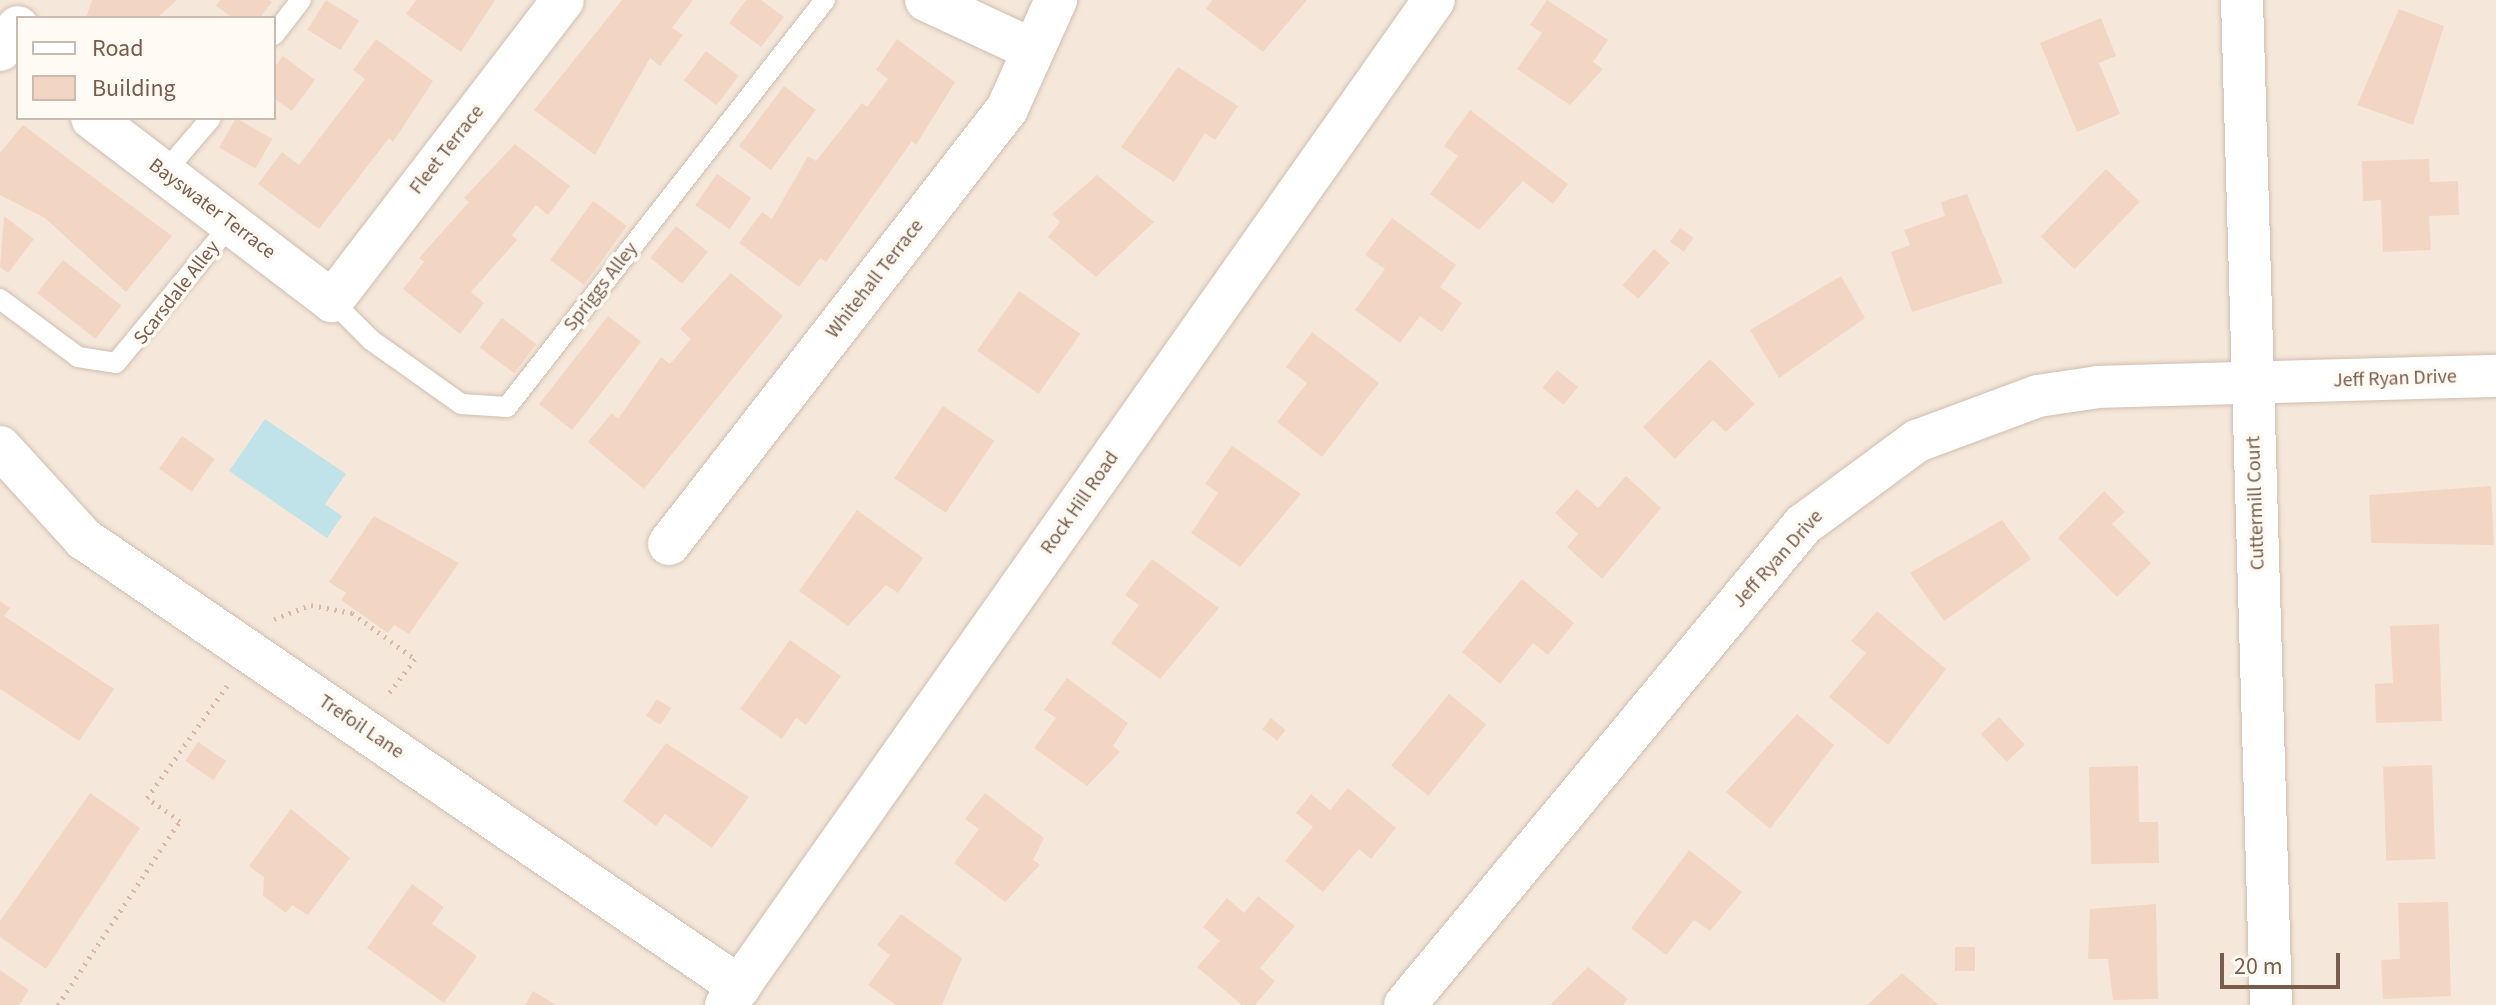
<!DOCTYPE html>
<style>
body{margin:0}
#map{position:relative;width:2496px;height:1005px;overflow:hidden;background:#fdf6ec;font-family:"Source Sans 3",sans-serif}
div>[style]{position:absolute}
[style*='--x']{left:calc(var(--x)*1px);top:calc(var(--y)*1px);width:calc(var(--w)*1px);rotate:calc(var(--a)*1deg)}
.residential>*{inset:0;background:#f5e8da}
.water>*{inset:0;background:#bfe3e8}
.building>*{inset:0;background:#f3d5c3;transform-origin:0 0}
.path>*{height:5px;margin-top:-2.5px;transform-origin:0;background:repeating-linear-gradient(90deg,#d9b8a5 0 2px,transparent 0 8px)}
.roads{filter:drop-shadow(0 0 2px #d1beb0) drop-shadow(0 0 2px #d1beb0)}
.service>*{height:20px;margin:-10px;padding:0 10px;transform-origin:10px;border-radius:10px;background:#fff}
.minor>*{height:42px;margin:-21px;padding:0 21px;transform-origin:21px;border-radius:21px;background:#fff}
span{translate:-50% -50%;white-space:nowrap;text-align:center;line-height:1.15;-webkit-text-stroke:7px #fffaf3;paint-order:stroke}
.street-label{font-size:20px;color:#7a5c4d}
.legend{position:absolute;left:16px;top:16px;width:260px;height:104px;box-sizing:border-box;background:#fffaf3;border:2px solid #cabbb1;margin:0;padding:10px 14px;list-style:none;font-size:24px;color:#7a5c4d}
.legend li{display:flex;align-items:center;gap:16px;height:40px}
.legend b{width:40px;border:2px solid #cabbb1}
.scale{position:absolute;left:2220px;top:953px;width:120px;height:36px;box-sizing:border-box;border:4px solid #7a5c4d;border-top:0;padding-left:10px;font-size:24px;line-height:28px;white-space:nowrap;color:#7a5c4d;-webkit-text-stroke:6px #fffaf3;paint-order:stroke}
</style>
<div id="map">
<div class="residential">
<i style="clip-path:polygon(evenodd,0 0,2496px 0,2496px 1005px,0 1005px,0 0,18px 18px,274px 18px,274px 118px,18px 118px,18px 18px)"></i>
</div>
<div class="water">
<i style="clip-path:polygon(265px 419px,346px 474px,325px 504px,342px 516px,327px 538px,229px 471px)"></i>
</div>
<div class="building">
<i style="clip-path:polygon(92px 0,177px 0,157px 18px,86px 18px)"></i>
<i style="clip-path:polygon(220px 0,269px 0,272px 2px,260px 18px,233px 18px,216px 6px)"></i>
<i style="left:326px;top:0;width:39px;height:35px;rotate:32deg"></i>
<i style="clip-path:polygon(416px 0,495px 0,461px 52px,406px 14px)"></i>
<i style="clip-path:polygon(622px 0,693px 0,672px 28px,683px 35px,660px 66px,650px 58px,595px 155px,534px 110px)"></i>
<i style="clip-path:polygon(746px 0,761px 0,784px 17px,761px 47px,729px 23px)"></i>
<i style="clip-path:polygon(1212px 0,1307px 0,1263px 52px,1206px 9px)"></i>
<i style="clip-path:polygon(1547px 0,1608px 40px,1593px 62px,1603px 69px,1570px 105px,1517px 69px,1542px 33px,1530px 25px)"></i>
<i style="clip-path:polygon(2399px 9px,2444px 26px,2413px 125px,2357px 105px)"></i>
<i style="clip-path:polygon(2101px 18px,2116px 56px,2099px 63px,2120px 114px,2077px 132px,2040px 43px)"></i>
<i style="clip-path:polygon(376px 39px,433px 81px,393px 142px,389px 138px,319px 229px,258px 184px,282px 152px,299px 165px,365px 79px,353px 70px)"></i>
<i style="clip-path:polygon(897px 39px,955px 82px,916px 145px,912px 141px,826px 262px,820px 258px,799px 287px,739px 243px,762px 212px,772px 219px,808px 156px,816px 161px,862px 103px,867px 107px,888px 79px,876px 70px)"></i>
<i style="left:706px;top:51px;width:41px;height:37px;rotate:37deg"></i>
<i style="clip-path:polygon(283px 56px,315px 80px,292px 111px,274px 98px,274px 68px)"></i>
<i style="clip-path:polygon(1178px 67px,1238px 106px,1215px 140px,1205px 133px,1174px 182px,1121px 147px)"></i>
<i style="left:784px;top:86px;width:40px;height:75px;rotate:37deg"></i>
<i style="clip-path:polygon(1470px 110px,1568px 184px,1553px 204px,1523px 181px,1479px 230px,1430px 194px,1458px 156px,1444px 146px)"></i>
<i style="left:236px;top:118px;width:42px;height:34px;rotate:30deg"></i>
<i style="clip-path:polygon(23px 125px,172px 236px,126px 292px,45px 218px,0 195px,0 153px)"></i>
<i style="clip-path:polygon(515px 144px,570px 186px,548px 215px,536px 205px,512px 235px,517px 240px,471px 292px,484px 303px,460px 334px,403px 289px,424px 262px,419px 258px,469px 202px,464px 198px)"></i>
<i style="clip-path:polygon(2429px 159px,2430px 182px,2458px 181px,2459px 215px,2429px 216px,2431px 250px,2383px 252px,2381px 200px,2363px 201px,2362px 161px)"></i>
<i style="left:2106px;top:169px;width:47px;height:94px;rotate:44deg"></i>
<i style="left:717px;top:174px;width:42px;height:38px;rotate:35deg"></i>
<i style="clip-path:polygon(1097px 175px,1154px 222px,1096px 277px,1048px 237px,1060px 222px,1052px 214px)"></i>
<i style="clip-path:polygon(1967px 194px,2003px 283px,1912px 312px,1891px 252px,1910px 245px,1904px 230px,1945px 216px,1941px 202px)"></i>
<i style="left:593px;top:201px;width:42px;height:73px;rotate:36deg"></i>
<i style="clip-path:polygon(4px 216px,34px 239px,8px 273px,0 267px)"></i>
<i style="clip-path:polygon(1392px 218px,1456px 265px,1440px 287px,1462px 303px,1442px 332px,1420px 316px,1400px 343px,1355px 310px,1385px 269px,1365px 255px)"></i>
<i style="left:676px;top:226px;width:41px;height:41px;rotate:39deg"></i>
<i style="left:1680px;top:228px;width:17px;height:17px;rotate:36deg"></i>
<i style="left:1654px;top:249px;width:21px;height:48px;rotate:41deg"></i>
<i style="left:63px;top:260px;width:74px;height:42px;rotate:38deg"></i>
<i style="clip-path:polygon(731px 273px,783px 316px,644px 489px,588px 442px,612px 413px,618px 419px,661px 357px,670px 364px,691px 339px,680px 329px)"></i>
<i style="clip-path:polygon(1841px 276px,1865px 318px,1779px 378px,1750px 330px)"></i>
<i style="left:1019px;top:291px;width:75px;height:73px;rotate:35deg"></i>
<i style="left:608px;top:316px;width:42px;height:112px;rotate:38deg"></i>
<i style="left:502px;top:318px;width:43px;height:37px;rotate:37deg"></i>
<i style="clip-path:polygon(1312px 332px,1379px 383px,1322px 457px,1277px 422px,1307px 383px,1286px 367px)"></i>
<i style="clip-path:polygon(1710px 359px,1755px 404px,1726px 432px,1713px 420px,1675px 459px,1643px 427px)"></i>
<i style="left:1557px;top:370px;width:27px;height:23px;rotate:39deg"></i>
<i style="left:943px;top:406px;width:62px;height:87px;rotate:34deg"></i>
<i style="left:182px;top:436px;width:40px;height:40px;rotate:35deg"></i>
<i style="clip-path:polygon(1232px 446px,1301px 494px,1240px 567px,1191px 533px,1218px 493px,1205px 484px)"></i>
<i style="clip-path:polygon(1626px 476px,1661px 508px,1602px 579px,1567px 547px,1578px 534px,1555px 513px,1577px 489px,1598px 508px)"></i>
<i style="clip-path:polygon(2491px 486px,2494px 545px,2371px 543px,2369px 495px)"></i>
<i style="clip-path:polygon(2104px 491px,2125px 512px,2112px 524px,2151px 563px,2117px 597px,2058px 538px)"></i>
<i style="clip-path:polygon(857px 510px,923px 558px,898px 593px,886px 585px,848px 626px,799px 591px)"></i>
<i style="clip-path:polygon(374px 516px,459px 563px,409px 634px,394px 625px,388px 633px,341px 600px,346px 593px,329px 582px)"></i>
<i style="clip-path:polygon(2002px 520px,2031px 559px,1944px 621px,1910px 573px)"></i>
<i style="clip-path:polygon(1152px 559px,1219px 608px,1160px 679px,1111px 643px,1139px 605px,1125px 595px)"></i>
<i style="clip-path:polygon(1522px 579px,1574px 623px,1548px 655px,1533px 643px,1500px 684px,1462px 652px)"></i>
<i style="clip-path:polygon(0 601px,10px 608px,4px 616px,114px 689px,79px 741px,0 689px)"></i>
<i style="clip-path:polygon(1877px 611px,1946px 669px,1888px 745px,1829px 697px,1866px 653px,1851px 641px)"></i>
<i style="clip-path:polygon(2439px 624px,2442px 721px,2376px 723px,2375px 684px,2393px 683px,2390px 626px)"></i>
<i style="clip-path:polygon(790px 640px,841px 676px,806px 725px,796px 718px,782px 739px,740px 709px)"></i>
<i style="clip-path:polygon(1067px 678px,1128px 723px,1113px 746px,1120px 752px,1087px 786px,1034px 748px,1056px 718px,1044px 710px)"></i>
<i style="left:1449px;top:694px;width:48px;height:92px;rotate:39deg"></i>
<i style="left:657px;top:699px;width:17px;height:20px;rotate:33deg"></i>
<i style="clip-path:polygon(1797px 714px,1834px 745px,1770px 829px,1726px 792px)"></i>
<i style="left:1999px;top:717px;width:38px;height:25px;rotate:47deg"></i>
<i style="left:1271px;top:718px;width:19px;height:14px;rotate:39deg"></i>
<i style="left:198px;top:742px;width:34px;height:23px;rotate:34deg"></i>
<i style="clip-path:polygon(666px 743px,749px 797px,712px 848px,665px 814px,656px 826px,623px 801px)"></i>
<i style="left:2432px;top:765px;width:94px;height:49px;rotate:88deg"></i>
<i style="clip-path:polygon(2138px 766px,2139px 822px,2158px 822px,2159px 863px,2091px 864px,2089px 767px)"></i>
<i style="clip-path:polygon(1348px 788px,1396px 828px,1371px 859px,1359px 849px,1323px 892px,1285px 861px,1313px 827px,1296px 813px,1311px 794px,1330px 810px)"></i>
<i style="clip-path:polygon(90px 793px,140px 828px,46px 969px,0 937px,0 921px)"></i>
<i style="clip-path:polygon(985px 793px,1044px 838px,1033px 860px,1040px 865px,1005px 902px,954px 863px,979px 829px,965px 819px)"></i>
<i style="clip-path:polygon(291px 809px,350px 858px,308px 915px,292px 905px,286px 913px,263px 896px,264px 877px,249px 866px)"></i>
<i style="clip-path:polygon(1689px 850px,1742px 892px,1710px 931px,1694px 920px,1666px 955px,1631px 928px)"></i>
<i style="clip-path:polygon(412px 884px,444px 907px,432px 924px,477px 956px,444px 1003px,367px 948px)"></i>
<i style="clip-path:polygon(1258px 896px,1295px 926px,1260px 968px,1275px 981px,1255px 1005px,1242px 1005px,1197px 967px,1220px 941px,1203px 927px,1227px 898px,1244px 913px)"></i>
<i style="clip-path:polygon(2448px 902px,2451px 996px,2383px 999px,2381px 960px,2400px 959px,2398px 903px)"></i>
<i style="clip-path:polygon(2156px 904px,2158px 999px,2113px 1000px,2108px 959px,2088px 959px,2090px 909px)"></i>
<i style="clip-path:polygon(901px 914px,962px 958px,942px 1005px,896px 1005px,868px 985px,890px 955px,877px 945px)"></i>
<i style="left:1955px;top:947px;width:20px;height:24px"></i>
<i style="clip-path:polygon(1588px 967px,1628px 999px,1623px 1005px,1550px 1005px)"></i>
<i style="clip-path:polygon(0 970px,29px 990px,19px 1005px,0 1005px)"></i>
<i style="clip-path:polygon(1902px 973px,1939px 1005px,1867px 1005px)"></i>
<i style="clip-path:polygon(533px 991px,556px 1005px,525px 1005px)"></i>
</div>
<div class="path">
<i style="--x:274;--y:619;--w:40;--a:-21"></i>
<i style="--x:311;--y:605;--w:42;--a:11"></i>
<i style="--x:352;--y:613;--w:78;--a:36.1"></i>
<i style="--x:415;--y:659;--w:48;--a:127.3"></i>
<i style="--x:58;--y:1005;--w:221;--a:-56.5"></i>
<i style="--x:180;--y:821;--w:40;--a:-145.1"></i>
<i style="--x:147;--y:798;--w:138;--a:-54.5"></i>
</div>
<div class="roads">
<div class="service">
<i style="--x:274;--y:35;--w:44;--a:-52.4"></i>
<i style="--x:164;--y:173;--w:72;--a:-49.5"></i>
<i style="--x:0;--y:299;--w:97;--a:36.6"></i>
<i style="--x:78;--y:357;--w:38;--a:9"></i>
<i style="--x:116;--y:363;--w:180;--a:-50.4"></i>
<i style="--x:332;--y:301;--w:55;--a:45"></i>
<i style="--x:371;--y:340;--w:110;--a:35.4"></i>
<i style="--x:461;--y:404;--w:46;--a:3.7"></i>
<i style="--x:507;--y:407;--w:517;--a:-52"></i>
</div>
<div class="minor">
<i style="--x:926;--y:0;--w:118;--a:25"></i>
<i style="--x:2242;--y:0;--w:1005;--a:88.35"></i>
<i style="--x:0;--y:50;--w:29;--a:-52"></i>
<i style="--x:92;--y:118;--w:302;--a:37.3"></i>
<i style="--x:332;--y:301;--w:379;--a:-52.5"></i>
<i style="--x:0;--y:447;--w:125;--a:47.6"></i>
<i style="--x:84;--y:539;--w:794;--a:34.33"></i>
<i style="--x:669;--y:544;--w:551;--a:-52.15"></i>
<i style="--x:1007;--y:109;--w:120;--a:-65.8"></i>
<i style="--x:726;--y:1005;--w:1229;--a:-54.84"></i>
<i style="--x:1405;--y:1005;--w:624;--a:-50.34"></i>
<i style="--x:1803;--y:525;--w:142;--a:-36.4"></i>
<i style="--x:1917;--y:441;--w:129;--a:-20.4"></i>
<i style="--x:2038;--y:396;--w:61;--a:-8.5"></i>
<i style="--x:2098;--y:387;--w:398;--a:-1.6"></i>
</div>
</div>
<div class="street-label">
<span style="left:447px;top:150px;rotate:-52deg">Fleet Terrace</span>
<span style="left:212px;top:209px;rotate:37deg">Bayswater Terrace</span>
<span style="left:875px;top:279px;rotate:-52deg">Whitehall Terrace</span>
<span style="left:601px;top:287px;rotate:-52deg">Spriggs Alley</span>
<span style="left:177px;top:293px;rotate:-52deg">Scarsdale Alley</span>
<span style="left:2395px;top:379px;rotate:-2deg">Jeff Ryan Drive</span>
<span style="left:1080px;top:503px;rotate:-55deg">Rock Hill Road</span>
<span style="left:2256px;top:503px;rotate:-92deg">Cuttermill Court</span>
<span style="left:1778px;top:559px;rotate:-48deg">Jeff Ryan Drive</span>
<span style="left:361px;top:727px;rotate:34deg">Trefoil Lane</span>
</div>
<ul class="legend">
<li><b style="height:10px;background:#fff"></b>Road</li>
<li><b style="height:22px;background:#f3d5c3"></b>Building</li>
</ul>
<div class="scale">20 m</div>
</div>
